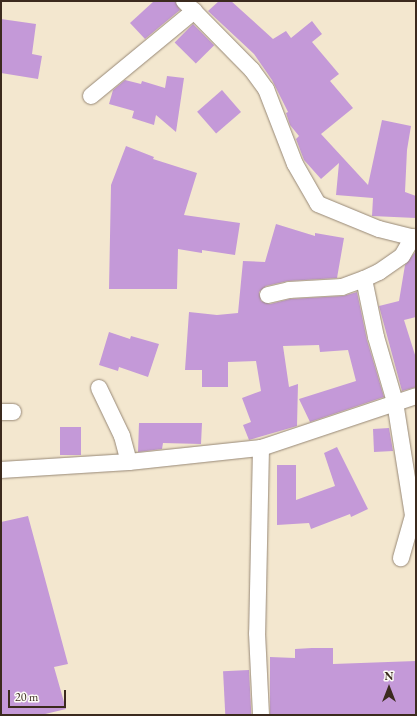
<!DOCTYPE html>
<style>
body{margin:0}
#map{position:relative;width:417px;height:716px;overflow:hidden;background:#f3e7cf;font-family:"EB Garamond",serif}
div>[style]{position:absolute}
[style*='--x']{left:calc(var(--x)*1px);top:calc(var(--y)*1px);width:calc(var(--w)*1px);rotate:calc(var(--a)*1deg)}
.building>*{inset:0;background:#c499d8;transform-origin:0 0}
.roads{filter:drop-shadow(0 0 1px #978876) drop-shadow(0 0 1px #978876)}
.minor>*{height:16px;margin:-8px;padding:0 8px;transform-origin:8px;border-radius:8px;background:#fff}
span{translate:-50% -50%;white-space:nowrap;text-align:center;line-height:1.15;-webkit-text-stroke:3.5px #fdfcf7;paint-order:stroke}
.frame{position:absolute;inset:0;border:2px solid #3b2a1e;pointer-events:none}
.north{position:absolute;left:369px;top:668px;width:40px;height:40px;-webkit-text-stroke:3px #fdfcf7;paint-order:stroke;rotate:0deg;font-size:11px;font-weight:700;line-height:16px;text-align:center;color:#3b2a1e}
.north::after{content:'';display:block;margin:auto;width:14px;height:18px;background:#3b2a1e;clip-path:polygon(50% 0,100% 100%,50% 72%,0 100%)}
.scale{position:absolute;left:8px;top:690px;width:58px;height:18px;box-sizing:border-box;border:2px solid #3b2a1e;border-top:0;padding-left:5px;font-size:12px;line-height:14px;white-space:nowrap;color:#3b2a1e;-webkit-text-stroke:3px #fdfcf7;paint-order:stroke}
</style>
<div id="map">
<div class="building">
<i style="clip-path:polygon(154px 1px,175px 1px,180px 10px,145px 39px,130px 23px)"></i>
<i style="clip-path:polygon(219px 1px,231px 1px,273px 39px,286px 31px,291px 38px,312px 21px,322px 34px,312px 42px,339px 74px,330px 81px,353px 108px,321px 134px,368px 185px,382px 120px,411px 126px,407px 150px,405px 192px,416px 196px,416px 218px,372px 216px,373px 198px,336px 195px,339px 163px,321px 179px,304px 160px,296px 139px,299px 136px,290px 125px,286px 113px,288px 112px,272px 80px,254px 54px,208px 11px)"></i>
<i style="clip-path:polygon(1px 19px,36px 24px,32px 54px,42px 56px,38px 79px,1px 73px)"></i>
<i style="left:193px;top:24px;width:30px;height:26px;rotate:45deg"></i>
<i style="clip-path:polygon(167px 76px,184px 78px,176px 132px,156px 115px,154px 125px,132px 118px,134px 111px,109px 104px,113px 90px,125px 80px,141px 84px,142px 81px,165px 88px)"></i>
<i style="left:222px;top:90px;width:29px;height:33px;rotate:49deg"></i>
<i style="clip-path:polygon(126px 146px,154px 157px,153px 159px,197px 173px,184px 215px,240px 223px,235px 255px,202px 250px,202px 253px,178px 249px,177px 289px,109px 289px,111px 185px)"></i>
<i style="clip-path:polygon(276px 224px,315px 236px,315px 233px,344px 238px,337px 278px,288px 281px,266px 286px,259px 292px,261px 301px,270px 304px,290px 299px,343px 296px,357px 292px,367px 340px,384px 397px,310px 422px,299px 399px,356px 381px,348px 350px,320px 352px,319px 345px,283px 346px,289px 387px,298px 384px,297px 426px,249px 440px,243px 425px,251px 422px,242px 398px,261px 391px,256px 361px,228px 362px,228px 387px,202px 387px,202px 370px,185px 370px,189px 312px,217px 315px,238px 313px,243px 261px,265px 262px)"></i>
<i style="clip-path:polygon(416px 251px,416px 317px,404px 320px,416px 358px,416px 387px,402px 391px,379px 306px,399px 301px,405px 265px)"></i>
<i style="clip-path:polygon(109px 332px,130px 339px,131px 336px,159px 344px,148px 377px,119px 367px,118px 371px,99px 365px)"></i>
<i style="clip-path:polygon(139px 423px,202px 423px,201px 444px,163px 443px,162px 449px,138px 452px)"></i>
<i style="left:81px;top:427px;width:28px;height:21px;rotate:90deg"></i>
<i style="clip-path:polygon(389px 428px,393px 451px,374px 452px,373px 429px)"></i>
<i style="clip-path:polygon(337px 447px,368px 509px,351px 517px,350px 514px,311px 529px,309px 523px,277px 525px,277px 465px,296px 465px,296px 500px,335px 486px,324px 453px)"></i>
<i style="clip-path:polygon(28px 516px,68px 664px,54px 667px,66px 709px,41px 715px,1px 715px,1px 522px)"></i>
<i style="clip-path:polygon(312px 648px,333px 648px,333px 664px,416px 661px,416px 715px,270px 715px,270px 657px,295px 658px,295px 649px)"></i>
<i style="left:249px;top:670px;width:45px;height:26px;rotate:87deg"></i>
</div>
<div class="roads">
<div class="minor">
<i style="--x:184;--y:1;--w:97;--a:45.4"></i>
<i style="--x:252;--y:70;--w:24;--a:54"></i>
<i style="--x:266;--y:89;--w:80;--a:68.9"></i>
<i style="--x:295;--y:164;--w:46;--a:60.1"></i>
<i style="--x:318;--y:204;--w:66;--a:22.3"></i>
<i style="--x:379;--y:229;--w:38;--a:14"></i>
<i style="--x:91;--y:96;--w:134;--a:-39.5"></i>
<i style="--x:364;--y:279;--w:59;--a:78.3"></i>
<i style="--x:376;--y:337;--w:68;--a:73.7"></i>
<i style="--x:395;--y:402;--w:115;--a:81"></i>
<i style="--x:413;--y:516;--w:44;--a:105.9"></i>
<i style="--x:268;--y:295;--w:22;--a:-13"></i>
<i style="--x:289;--y:290;--w:53;--a:-3.2"></i>
<i style="--x:342;--y:287;--w:23;--a:-20"></i>
<i style="--x:364;--y:279;--w:17;--a:-25"></i>
<i style="--x:379;--y:272;--w:28;--a:-35"></i>
<i style="--x:402;--y:256;--w:22;--a:-60"></i>
<i style="--x:99;--y:388;--w:53;--a:64.4"></i>
<i style="--x:122;--y:436;--w:27;--a:75"></i>
<i style="--x:1;--y:412;--w:12;--a:0"></i>
<i style="--x:261;--y:448;--w:185;--a:91.2"></i>
<i style="--x:257;--y:633;--w:82;--a:87.2"></i>
<i style="--x:1;--y:470;--w:128;--a:-3.6"></i>
<i style="--x:129;--y:462;--w:133;--a:-6.1"></i>
<i style="--x:261;--y:448;--w:163;--a:-18.5"></i>
</div>
</div>
<div class="frame"></div>
<div class="north">N</div>
<div class="scale">20 m</div>
</div>
